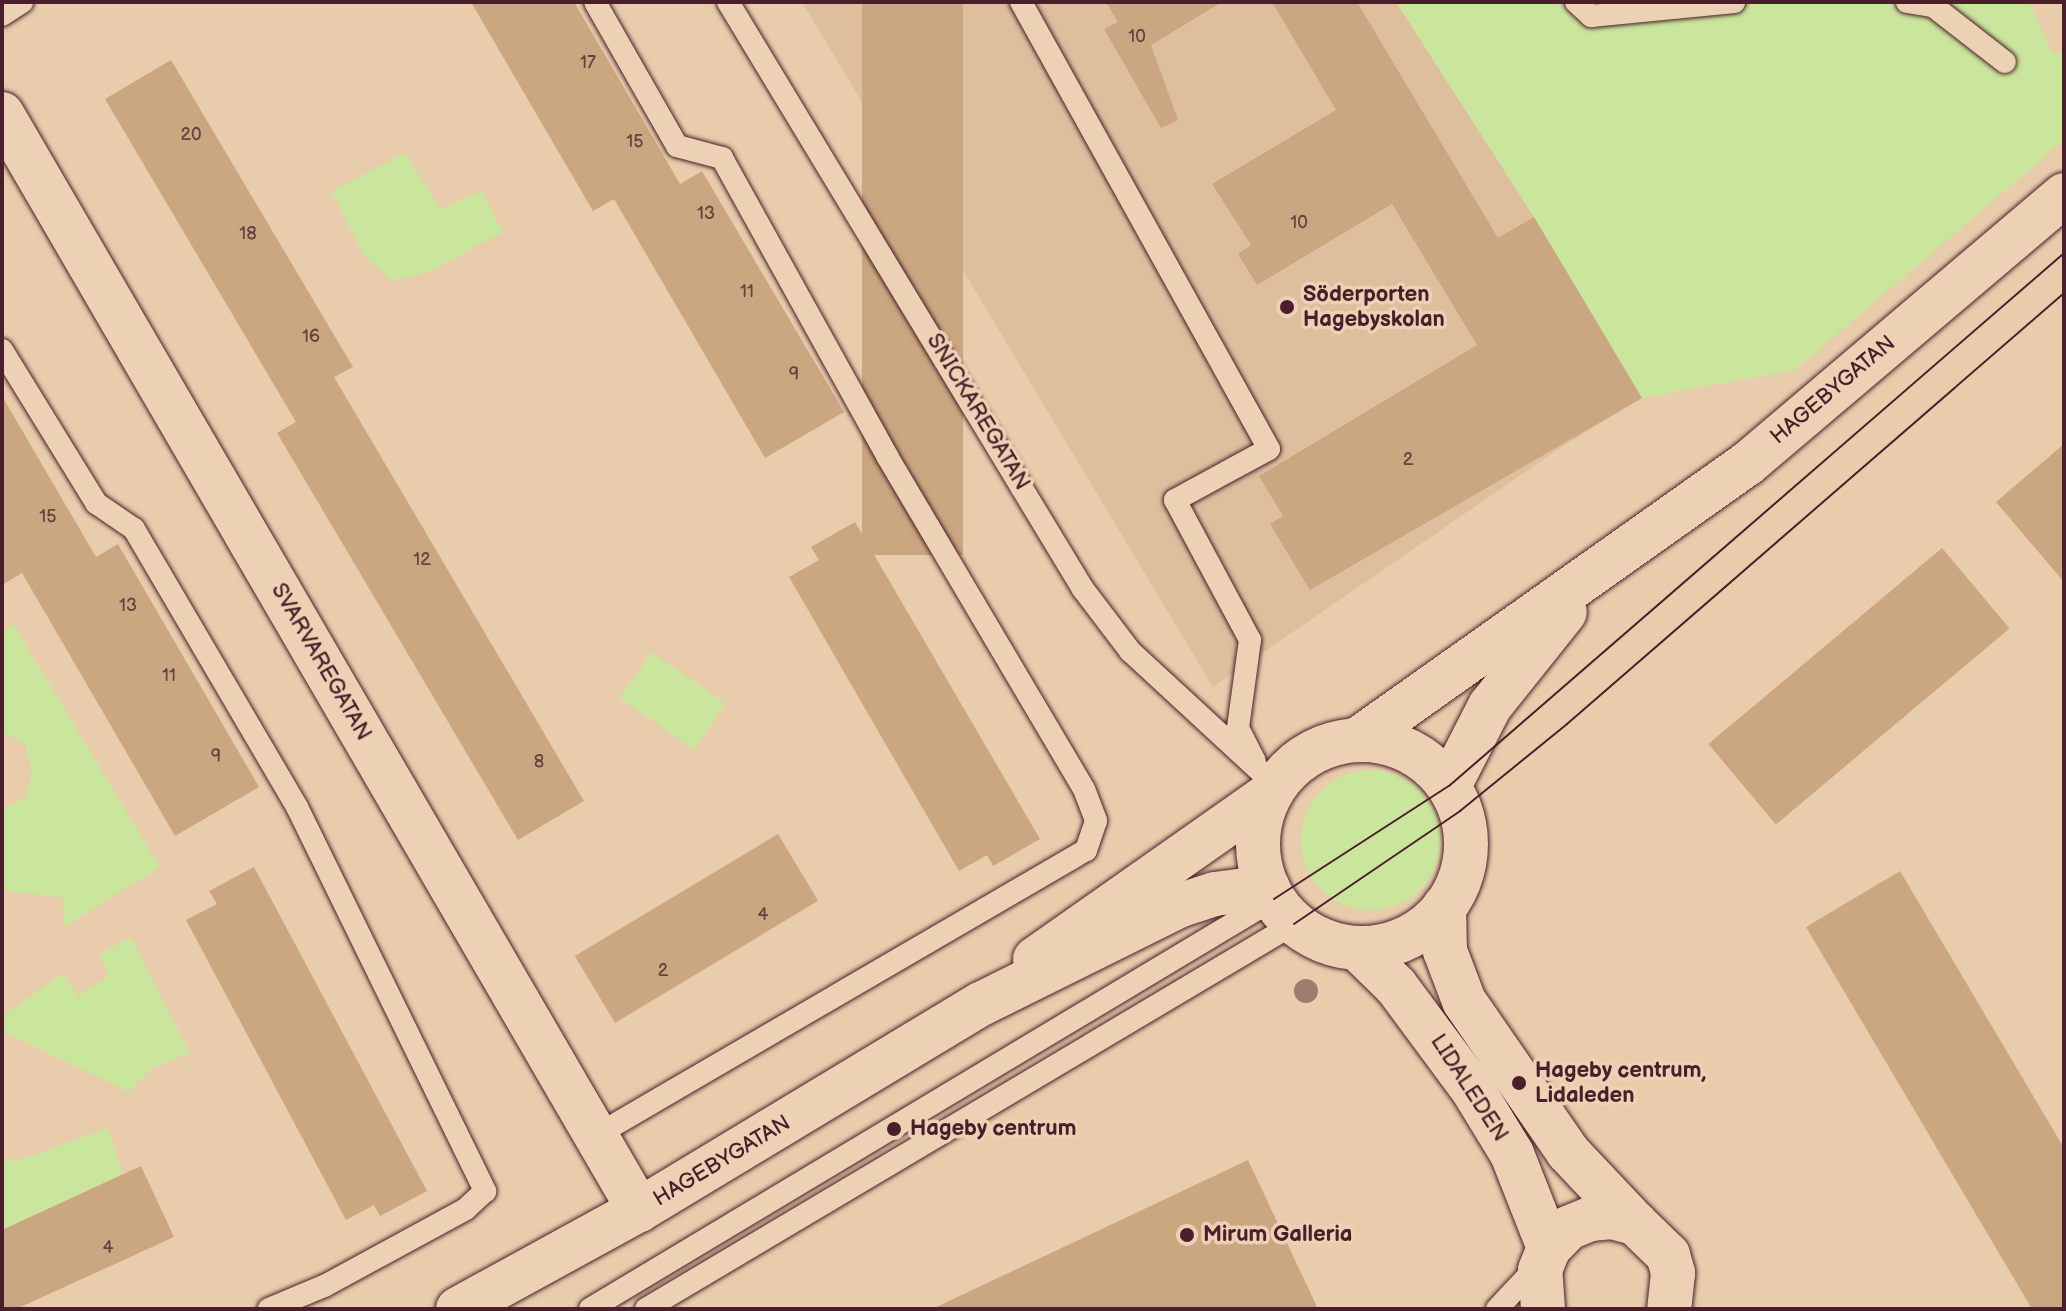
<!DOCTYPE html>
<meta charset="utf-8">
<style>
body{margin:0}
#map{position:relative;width:2066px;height:1311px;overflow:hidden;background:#e9ccac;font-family:"Balsamiq Sans",sans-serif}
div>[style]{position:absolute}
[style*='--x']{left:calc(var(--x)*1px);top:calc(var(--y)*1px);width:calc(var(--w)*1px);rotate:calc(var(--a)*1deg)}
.built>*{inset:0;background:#ddbe9d}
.green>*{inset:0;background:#cae59c;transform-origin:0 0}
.round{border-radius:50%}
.building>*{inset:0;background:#caa780;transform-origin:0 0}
.roads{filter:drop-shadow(0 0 2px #4a1f2b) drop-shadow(0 0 2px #4a1f2b)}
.service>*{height:22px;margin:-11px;padding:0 11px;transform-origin:11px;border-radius:11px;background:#edd1b4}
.minor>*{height:44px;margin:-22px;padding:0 22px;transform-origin:22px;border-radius:22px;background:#edd1b4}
.tertiary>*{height:44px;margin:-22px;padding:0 22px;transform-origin:22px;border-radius:22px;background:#edd1b4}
.tertiary>.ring{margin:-22px;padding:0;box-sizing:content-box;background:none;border:44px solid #edd1b4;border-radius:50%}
.tram>*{height:2px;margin:-1px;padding:0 1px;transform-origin:1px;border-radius:1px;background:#4a1f2b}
.trees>*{width:24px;height:24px;margin:-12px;border-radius:50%;background:#9c7d6e}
.dots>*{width:22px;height:22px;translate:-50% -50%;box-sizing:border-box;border:4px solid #edd1b4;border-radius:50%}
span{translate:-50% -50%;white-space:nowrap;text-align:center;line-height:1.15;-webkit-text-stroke:7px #edd1b4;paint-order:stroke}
.number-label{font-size:18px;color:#6a4140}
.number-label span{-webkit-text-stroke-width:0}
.poi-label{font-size:22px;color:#4a1f2b;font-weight:700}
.left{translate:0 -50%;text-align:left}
.street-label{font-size:22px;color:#4a1f2b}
.frame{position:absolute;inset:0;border:4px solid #4a1f2b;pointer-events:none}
</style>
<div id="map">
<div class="built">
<i style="clip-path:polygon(802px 2px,1396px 2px,1534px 217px,1642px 398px,1563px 446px,1213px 687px)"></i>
</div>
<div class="green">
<i style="clip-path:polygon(1396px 2px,2029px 2px,2053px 54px,2064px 51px,2064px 140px,1795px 370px,1642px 398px,1534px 217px)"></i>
<i style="clip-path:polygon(405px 153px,440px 209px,482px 191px,503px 232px,428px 272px,392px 281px,364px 256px,332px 191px)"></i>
<i style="clip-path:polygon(13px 624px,160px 867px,64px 927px,63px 898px,2px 890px,2px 810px,26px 797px,32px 772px,25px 744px,2px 732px,2px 631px)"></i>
<i style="left:652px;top:652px;width:90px;height:56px;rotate:35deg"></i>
<i class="round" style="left:1301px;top:770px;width:140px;height:140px"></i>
<i style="clip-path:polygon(131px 937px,190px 1053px,152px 1068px,129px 1092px,2px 1031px,2px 1016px,64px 973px,78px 996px,108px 977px,100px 954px)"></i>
<i style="clip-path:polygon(108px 1128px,123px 1174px,2px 1230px,2px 1160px,19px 1160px)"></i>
</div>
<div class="building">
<i style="clip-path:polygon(471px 2px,574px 2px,680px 184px,702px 171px,844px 412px,765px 458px,614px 199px,593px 211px)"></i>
<i style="left:862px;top:2px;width:101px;height:553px"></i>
<i style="clip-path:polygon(1106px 2px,1222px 2px,1151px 45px,1178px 120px,1161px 128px,1104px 29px,1118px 22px)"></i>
<i style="clip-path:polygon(1272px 2px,1357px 2px,1498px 238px,1534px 217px,1642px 398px,1310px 590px,1270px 524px,1283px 516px,1259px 476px,1477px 345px,1392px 204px,1257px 285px,1238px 254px,1251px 245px,1212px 184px,1336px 110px)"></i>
<i style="clip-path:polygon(171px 60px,353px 367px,334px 377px,584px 801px,518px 840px,277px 433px,296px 422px,105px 99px)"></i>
<i style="clip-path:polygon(2px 396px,96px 557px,118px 544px,259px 787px,175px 836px,22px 573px,2px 585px)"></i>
<i style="clip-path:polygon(2064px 444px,2064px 582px,1996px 502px)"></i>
<i style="clip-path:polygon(855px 522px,1040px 839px,993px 866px,987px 855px,959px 871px,789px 577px,819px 560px,811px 547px)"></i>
<i style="left:1942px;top:548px;width:105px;height:305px;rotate:50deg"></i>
<i style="left:778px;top:834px;width:78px;height:237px;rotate:59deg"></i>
<i style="clip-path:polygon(254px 867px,427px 1191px,380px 1216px,374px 1205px,346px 1220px,186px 920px,217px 904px,209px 891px)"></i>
<i style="clip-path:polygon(1900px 871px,2064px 1148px,2064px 1309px,2032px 1309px,1806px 927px)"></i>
<i style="clip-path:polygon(1248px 1160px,1318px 1309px,932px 1309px)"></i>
<i style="clip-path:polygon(141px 1166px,174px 1237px,16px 1309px,2px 1309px,2px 1230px)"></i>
</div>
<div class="roads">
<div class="service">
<i style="--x:595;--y:2;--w:166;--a:60.3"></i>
<i style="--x:677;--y:146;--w:47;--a:14.9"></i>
<i style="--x:722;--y:158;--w:341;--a:61"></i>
<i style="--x:887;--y:456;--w:387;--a:59.4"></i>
<i style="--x:1084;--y:789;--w:34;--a:69"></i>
<i style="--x:1096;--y:821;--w:31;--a:109"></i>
<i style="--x:1086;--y:850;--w:568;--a:149.78"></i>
<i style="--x:728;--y:2;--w:686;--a:58.84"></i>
<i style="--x:1083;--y:589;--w:78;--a:52.8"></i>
<i style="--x:1130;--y:651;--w:197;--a:42.7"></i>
<i style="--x:1021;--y:2;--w:511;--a:60.98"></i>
<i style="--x:1269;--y:449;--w:107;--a:151.5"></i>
<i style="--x:1175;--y:500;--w:159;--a:61.8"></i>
<i style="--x:1250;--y:640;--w:89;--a:97.8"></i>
<i style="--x:1238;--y:728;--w:37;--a:63"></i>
<i style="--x:1576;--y:2;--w:21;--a:43"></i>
<i style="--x:1591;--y:16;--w:144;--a:-5.6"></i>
<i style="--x:1907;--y:2;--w:26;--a:9"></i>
<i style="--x:1933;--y:6;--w:91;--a:37.9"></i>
<i style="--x:2;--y:15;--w:24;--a:-33"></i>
<i style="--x:2;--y:350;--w:180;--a:58.4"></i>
<i style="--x:96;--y:503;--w:46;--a:34.4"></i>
<i style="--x:134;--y:529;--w:322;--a:59.6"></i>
<i style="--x:297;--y:807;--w:428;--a:63.9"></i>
<i style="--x:485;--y:1191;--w:26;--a:137"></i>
<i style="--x:466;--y:1209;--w:162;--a:151.5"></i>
<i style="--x:324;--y:1286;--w:60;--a:157.3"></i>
<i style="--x:590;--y:1309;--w:797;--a:-30.94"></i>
<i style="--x:646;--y:1309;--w:754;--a:-30.72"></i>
<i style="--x:1497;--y:1309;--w:63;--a:-46.9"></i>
</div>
<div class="minor">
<i style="--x:2;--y:114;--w:1268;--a:59.83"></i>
</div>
<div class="tertiary">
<i style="--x:1357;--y:740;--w:478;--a:-35.3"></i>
<i style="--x:1747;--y:464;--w:416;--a:-40.3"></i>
<i class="ring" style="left:1258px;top:740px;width:164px;height:164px"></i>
<i style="--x:1449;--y:786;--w:90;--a:-62.9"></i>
<i style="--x:1490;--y:706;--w:120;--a:-51.4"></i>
<i style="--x:1444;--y:907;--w:44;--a:88.7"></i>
<i style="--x:1445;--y:951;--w:53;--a:69.2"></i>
<i style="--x:1464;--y:1001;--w:183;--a:55.4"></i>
<i style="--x:1568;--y:1152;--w:98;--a:46.7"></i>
<i style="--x:1357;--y:948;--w:54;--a:44.3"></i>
<i style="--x:1396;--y:986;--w:129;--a:53.5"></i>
<i style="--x:1473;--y:1090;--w:75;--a:58.6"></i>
<i style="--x:1512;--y:1154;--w:101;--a:68.5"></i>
<i style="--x:1035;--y:959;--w:289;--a:-35.1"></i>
<i style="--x:458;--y:1309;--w:206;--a:-28.7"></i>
<i style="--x:639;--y:1210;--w:399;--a:-31.1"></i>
<i style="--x:981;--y:1004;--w:220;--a:-26.4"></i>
<i style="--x:1178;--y:906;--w:39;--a:-18"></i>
<i style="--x:1215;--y:894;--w:53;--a:-7.5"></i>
<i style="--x:1543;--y:1309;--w:39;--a:-94"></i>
<i style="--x:1540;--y:1270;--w:24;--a:-68"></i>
<i style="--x:1549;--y:1248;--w:28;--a:-46"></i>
<i style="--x:1568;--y:1228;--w:24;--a:-22"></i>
<i style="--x:1590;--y:1219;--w:22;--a:-5"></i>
<i style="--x:1612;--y:1217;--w:24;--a:15"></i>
<i style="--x:1635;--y:1223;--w:46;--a:44.1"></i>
<i style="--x:1668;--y:1255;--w:19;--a:74"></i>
<i style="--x:1673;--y:1273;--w:36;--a:96"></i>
</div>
</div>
<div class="tram">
<i style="--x:1274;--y:899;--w:208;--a:-32.9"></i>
<i style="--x:1449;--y:786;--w:814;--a:-40.91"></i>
<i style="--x:1294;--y:924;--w:201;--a:-34.2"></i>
<i style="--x:1460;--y:811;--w:138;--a:-39.1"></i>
<i style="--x:1567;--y:724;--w:658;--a:-40.93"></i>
</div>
<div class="trees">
<i style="left:1306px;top:991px"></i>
</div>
<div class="dots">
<i style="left:1287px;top:307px;background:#4a1f2b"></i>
<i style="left:1519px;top:1083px;background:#4a1f2b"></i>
<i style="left:894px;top:1129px;background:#4a1f2b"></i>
<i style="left:1187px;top:1235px;background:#4a1f2b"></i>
</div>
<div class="number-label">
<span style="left:1137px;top:37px">10</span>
<span style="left:588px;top:63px">17</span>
<span style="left:191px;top:135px">20</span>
<span style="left:635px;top:142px">15</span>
<span style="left:706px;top:214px">13</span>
<span style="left:1299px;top:223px">10</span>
<span style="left:248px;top:234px">18</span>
<span style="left:747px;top:292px">11</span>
<span style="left:311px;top:337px">16</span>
<span style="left:794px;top:375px">9</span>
<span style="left:1408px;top:460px">2</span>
<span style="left:48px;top:517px">15</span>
<span style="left:422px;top:560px">12</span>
<span style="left:128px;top:606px">13</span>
<span style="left:169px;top:676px">11</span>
<span style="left:216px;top:757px">9</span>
<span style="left:539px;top:762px">8</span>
<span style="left:763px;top:915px">4</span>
<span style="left:663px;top:971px">2</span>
<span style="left:108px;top:1248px">4</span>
</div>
<div class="poi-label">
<span class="left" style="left:1303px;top:307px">Söderporten<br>Hagebyskolan</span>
<span class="left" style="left:1535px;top:1083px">Hageby centrum,<br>Lidaleden</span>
<span class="left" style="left:910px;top:1129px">Hageby centrum</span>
<span class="left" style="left:1203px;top:1235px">Mirum Galleria</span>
</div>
<div class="street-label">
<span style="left:1833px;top:390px;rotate:-40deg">HAGEBYGATAN</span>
<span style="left:978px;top:412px;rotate:59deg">SNICKAREGATAN</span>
<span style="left:321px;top:662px;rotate:60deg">SVARVAREGATAN</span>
<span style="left:1469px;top:1088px;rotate:57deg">LIDALEDEN</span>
<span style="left:722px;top:1161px;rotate:-31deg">HAGEBYGATAN</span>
</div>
<div class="frame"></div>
</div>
